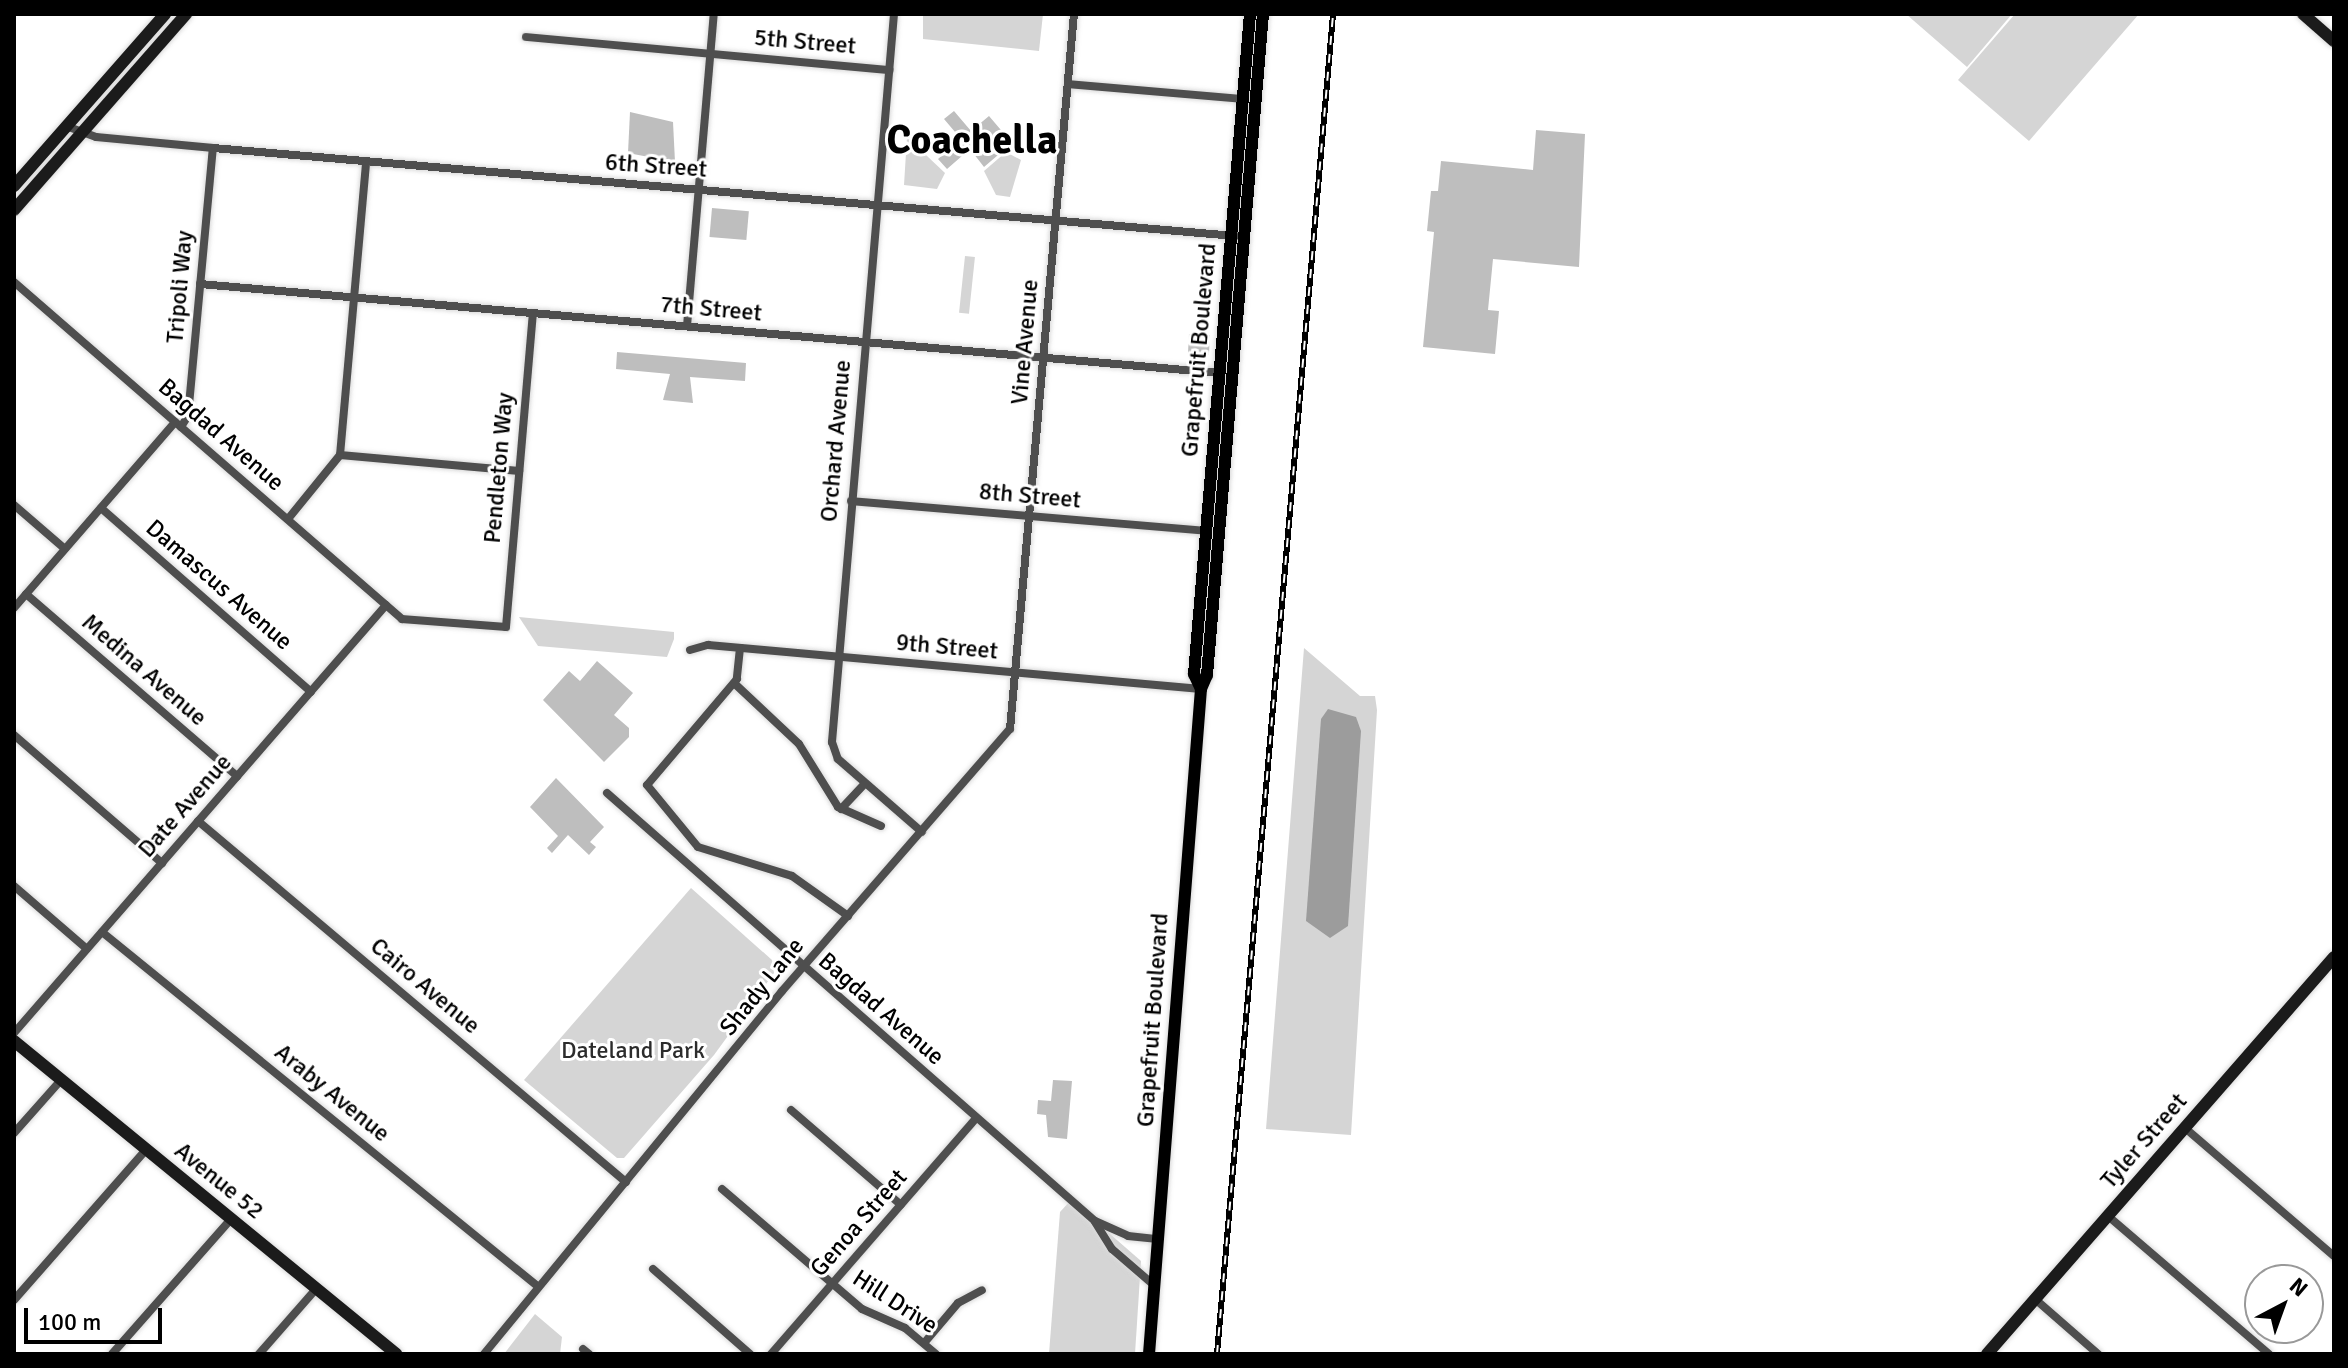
<!DOCTYPE html>
<style>
body{margin:0}
#map{position:relative;width:2348px;height:1368px;overflow:hidden;background:#fff;font-family:Signika,sans-serif}
div>[style]{position:absolute}
[style*='--x']{left:calc(var(--x)*1px);top:calc(var(--y)*1px);width:calc(var(--w)*1px);rotate:calc(var(--a)*1deg)}
.green>*{inset:0;background:#d5d5d5;transform-origin:0 0}
.water>*{inset:0;background:#9c9c9c}
.building>*{inset:0;background:#bebebe;transform-origin:0 0}
.roads{filter:drop-shadow(0 0 2px #dbdbdb) drop-shadow(0 0 2px #dbdbdb)}
.street>*{height:8px;margin:-4px;padding:0 4px;transform-origin:4px;border-radius:4px;background:#4e4e4e}
.secondary>*{height:12px;margin:-6px;padding:0 6px;transform-origin:6px;border-radius:6px;background:#1b1b1b}
.primary>*{height:12px;margin:-6px;padding:0 6px;transform-origin:6px;border-radius:6px;background:#000}
.rail>*{height:6px;margin-top:-3px;transform-origin:0;background:repeating-linear-gradient(90deg,#fff 0 9px,#000 0 18px);box-sizing:border-box;border-block:2px solid #000}
span{translate:-50% -50%;white-space:nowrap;text-align:center;line-height:1.15;-webkit-text-stroke:6px #fff;paint-order:stroke}
.street-label{font-size:24px;color:#000}
.park-label{font-size:24px;color:#2c2c2c}
.town-label{font-size:40px;color:#000;font-weight:700}
.frame{position:absolute;inset:0;border:16px solid #000;pointer-events:none}
.north{position:absolute;left:2244px;top:1264px;width:80px;height:80px;box-sizing:border-box;background:#fff;border:2px solid #999;border-radius:50%;rotate:41deg;font-size:22px;font-weight:700;line-height:32px;text-align:center;color:#000}
.north::after{content:'';display:block;margin:auto;width:28px;height:36px;background:#000;clip-path:polygon(50% 0,100% 100%,50% 72%,0 100%)}
.scale{position:absolute;left:24px;top:1308px;width:138px;height:36px;box-sizing:border-box;border:4px solid #000;border-top:0;padding-left:10px;font-size:24px;line-height:28px;white-space:nowrap;color:#000;-webkit-text-stroke:6px #fff;paint-order:stroke}
</style>
<div id="map">
<div class="green">
<i style="clip-path:polygon(923px 14px,1043px 14px,1039px 51px,923px 39px)"></i>
<i style="clip-path:polygon(1906px 14px,2012px 14px,1967px 67px)"></i>
<i style="clip-path:polygon(2015px 14px,2139px 14px,2029px 141px,1958px 80px)"></i>
<i style="clip-path:polygon(907px 137px,945px 173px,937px 189px,904px 185px)"></i>
<i style="clip-path:polygon(1006px 152px,1021px 160px,1010px 197px,996px 195px,984px 171px)"></i>
<i style="left:965px;top:256px;width:10px;height:57px;rotate:6deg"></i>
<i style="clip-path:polygon(519px 617px,674px 632px,674px 639px,667px 657px,538px 646px)"></i>
<i style="clip-path:polygon(1304px 648px,1360px 696px,1375px 696px,1377px 710px,1351px 1135px,1266px 1129px)"></i>
<i style="clip-path:polygon(691px 888px,772px 960px,774px 973px,714px 1055px,624px 1158px,617px 1158px,524px 1080px)"></i>
<i style="clip-path:polygon(1071px 1200px,1141px 1261px,1135px 1354px,1049px 1354px,1060px 1212px)"></i>
<i style="clip-path:polygon(535px 1314px,562px 1337px,560px 1354px,504px 1354px)"></i>
</div>
<div class="water">
<i style="clip-path:polygon(1328px 709px,1356px 717px,1361px 731px,1348px 926px,1330px 938px,1306px 921px,1321px 719px)"></i>
</div>
<div class="building">
<i style="clip-path:polygon(954px 111px,971px 131px,989px 116px,1012px 143px,984px 167px,970px 149px,947px 169px,938px 159px,961px 139px,944px 119px)"></i>
<i style="clip-path:polygon(630px 112px,673px 122px,675px 162px,628px 153px)"></i>
<i style="clip-path:polygon(1536px 130px,1585px 134px,1579px 267px,1493px 259px,1488px 310px,1499px 311px,1495px 354px,1423px 347px,1434px 232px,1427px 231px,1431px 191px,1438px 191px,1441px 161px,1533px 170px)"></i>
<i style="left:712px;top:208px;width:37px;height:29px;rotate:5deg"></i>
<i style="left:1189px;top:334px;width:21px;height:20px;rotate:3deg"></i>
<i style="clip-path:polygon(617px 352px,746px 363px,745px 381px,690px 377px,693px 403px,663px 400px,670px 374px,616px 369px)"></i>
<i style="clip-path:polygon(597px 661px,633px 693px,614px 715px,629px 728px,629px 737px,604px 762px,543px 700px,569px 671px,580px 681px)"></i>
<i style="clip-path:polygon(556px 778px,604px 827px,590px 842px,596px 847px,589px 855px,568px 835px,552px 853px,547px 848px,558px 836px,530px 807px)"></i>
<i style="clip-path:polygon(1053px 1080px,1072px 1081px,1067px 1139px,1048px 1137px,1046px 1115px,1037px 1114px,1038px 1100px,1051px 1101px)"></i>
</div>
<div class="roads">
<div class="street">
<i style="--x:894;--y:14;--w:731;--a:94.87"></i>
<i style="--x:832;--y:742;--w:18;--a:71"></i>
<i style="--x:838;--y:759;--w:111;--a:41"></i>
<i style="--x:526;--y:37;--w:365;--a:5.2"></i>
<i style="--x:1068;--y:84;--w:176;--a:4.9"></i>
<i style="--x:66;--y:126;--w:32;--a:20"></i>
<i style="--x:96;--y:137;--w:118;--a:5.4"></i>
<i style="--x:213;--y:148;--w:1026;--a:4.92"></i>
<i style="--x:14;--y:282;--w:514;--a:40.98"></i>
<i style="--x:402;--y:619;--w:104;--a:4.4"></i>
<i style="--x:506;--y:627;--w:315;--a:-85.1"></i>
<i style="--x:200;--y:284;--w:1023;--a:4.99"></i>
<i style="--x:687;--y:326;--w:313;--a:-85.1"></i>
<i style="--x:181;--y:427;--w:13;--a:-58"></i>
<i style="--x:188;--y:416;--w:269;--a:-84.7"></i>
<i style="--x:340;--y:455;--w:180;--a:5.1"></i>
<i style="--x:851;--y:501;--w:356;--a:4.8"></i>
<i style="--x:14;--y:505;--w:67;--a:40.8"></i>
<i style="--x:101;--y:508;--w:279;--a:41.2"></i>
<i style="--x:288;--y:519;--w:82;--a:-50.9"></i>
<i style="--x:340;--y:455;--w:294;--a:-84.9"></i>
<i style="--x:26;--y:594;--w:279;--a:40.8"></i>
<i style="--x:14;--y:608;--w:246;--a:-49.1"></i>
<i style="--x:740;--y:648;--w:31;--a:96"></i>
<i style="--x:737;--y:679;--w:139;--a:130.3"></i>
<i style="--x:647;--y:785;--w:80;--a:50.6"></i>
<i style="--x:698;--y:847;--w:98;--a:17.1"></i>
<i style="--x:792;--y:876;--w:69;--a:35.5"></i>
<i style="--x:690;--y:650;--w:19;--a:-16"></i>
<i style="--x:708;--y:645;--w:495;--a:5.1"></i>
<i style="--x:734;--y:683;--w:89;--a:43.2"></i>
<i style="--x:799;--y:744;--w:74;--a:58.2"></i>
<i style="--x:838;--y:807;--w:47;--a:23.8"></i>
<i style="--x:14;--y:735;--w:196;--a:40.9"></i>
<i style="--x:607;--y:793;--w:649;--a:41.25"></i>
<i style="--x:1095;--y:1221;--w:36;--a:24"></i>
<i style="--x:1128;--y:1236;--w:30;--a:6"></i>
<i style="--x:841;--y:809;--w:35;--a:-47"></i>
<i style="--x:198;--y:821;--w:560;--a:40.15"></i>
<i style="--x:14;--y:886;--w:96;--a:40.8"></i>
<i style="--x:102;--y:932;--w:559;--a:39.12"></i>
<i style="--x:14;--y:1033;--w:567;--a:-49"></i>
<i style="--x:791;--y:1110;--w:145;--a:40.8"></i>
<i style="--x:2185;--y:1128;--w:196;--a:40.7"></i>
<i style="--x:14;--y:1133;--w:71;--a:-48.4"></i>
<i style="--x:722;--y:1189;--w:184;--a:40.6"></i>
<i style="--x:862;--y:1309;--w:47;--a:23.8"></i>
<i style="--x:905;--y:1328;--w:40;--a:40"></i>
<i style="--x:2108;--y:1216;--w:212;--a:40.6"></i>
<i style="--x:1095;--y:1222;--w:32;--a:58"></i>
<i style="--x:1112;--y:1249;--w:57;--a:40.7"></i>
<i style="--x:653;--y:1269;--w:129;--a:41.2"></i>
<i style="--x:2035;--y:1299;--w:84;--a:41.1"></i>
<i style="--x:14;--y:1300;--w:200;--a:-48.7"></i>
<i style="--x:925;--y:1342;--w:51;--a:-49.8"></i>
<i style="--x:958;--y:1303;--w:27;--a:-28"></i>
<i style="--x:583;--y:1349;--w:8;--a:40"></i>
<i style="--x:112;--y:1354;--w:180;--a:-48.6"></i>
<i style="--x:259;--y:1354;--w:86;--a:-48.8"></i>
<i style="--x:484;--y:1354;--w:470;--a:-50.6"></i>
<i style="--x:782;--y:991;--w:347;--a:-49"></i>
<i style="--x:1010;--y:729;--w:718;--a:-84.89"></i>
<i style="--x:771;--y:1354;--w:313;--a:-49"></i>
</div>
<div class="secondary">
<i style="--x:2303;--y:14;--w:41;--a:41.1"></i>
<i style="--x:14;--y:186;--w:229;--a:-48.7"></i>
<i style="--x:14;--y:210;--w:261;--a:-48.7"></i>
<i style="--x:14;--y:1041;--w:494;--a:39.3"></i>
<i style="--x:1987;--y:1354;--w:527;--a:-48.84"></i>
</div>
<div class="primary">
<i style="--x:1201;--y:689;--w:17;--a:-115"></i>
<i style="--x:1194;--y:674;--w:662;--a:-85.15"></i>
<i style="--x:1149;--y:1354;--w:667;--a:-85.53"></i>
<i style="--x:1201;--y:689;--w:15;--a:-67"></i>
<i style="--x:1207;--y:675;--w:663;--a:-85.16"></i>
</div>
</div>
<div class="rail">
<i style="--x:1217;--y:1354;--w:1345;--a:-85.05"></i>
</div>
<div class="street-label">
<span style="left:805px;top:42px;rotate:5deg">5th Street</span>
<span style="left:656px;top:166px;rotate:4deg">6th Street</span>
<span style="left:180px;top:287px;rotate:-85deg">Tripoli Way</span>
<span style="left:711px;top:309px;rotate:5deg">7th Street</span>
<span style="left:1025px;top:342px;rotate:-85deg">Vine Avenue</span>
<span style="left:1199px;top:350px;rotate:-85deg">Grapefruit Boulevard</span>
<span style="left:221px;top:435px;rotate:41deg">Bagdad Avenue</span>
<span style="left:836px;top:441px;rotate:-85deg">Orchard Avenue</span>
<span style="left:499px;top:468px;rotate:-85deg">Pendleton Way</span>
<span style="left:1030px;top:496px;rotate:5deg">8th Street</span>
<span style="left:219px;top:585px;rotate:41deg">Damascus Avenue</span>
<span style="left:947px;top:647px;rotate:5deg">9th Street</span>
<span style="left:144px;top:670px;rotate:41deg">Medina Avenue</span>
<span style="left:185px;top:806px;rotate:-49deg">Date Avenue</span>
<span style="left:425px;top:986px;rotate:40deg">Cairo Avenue</span>
<span style="left:762px;top:987px;rotate:-51deg">Shady Lane</span>
<span style="left:881px;top:1009px;rotate:41deg">Bagdad Avenue</span>
<span style="left:1153px;top:1020px;rotate:-86deg">Grapefruit Boulevard</span>
<span style="left:332px;top:1093px;rotate:39deg">Araby Avenue</span>
<span style="left:2144px;top:1141px;rotate:-49deg">Tyler Street</span>
<span style="left:219px;top:1181px;rotate:39deg">Avenue 52</span>
<span style="left:859px;top:1223px;rotate:-49deg">Genoa Street</span>
<span style="left:895px;top:1302px;rotate:33deg">Hill Drive</span>
</div>
<div class="park-label">
<span style="left:633px;top:1051px">Dateland Park</span>
</div>
<div class="town-label">
<span style="left:972px;top:140px">Coachella</span>
</div>
<div class="frame"></div>
<div class="north">N</div>
<div class="scale">100 m</div>
</div>
